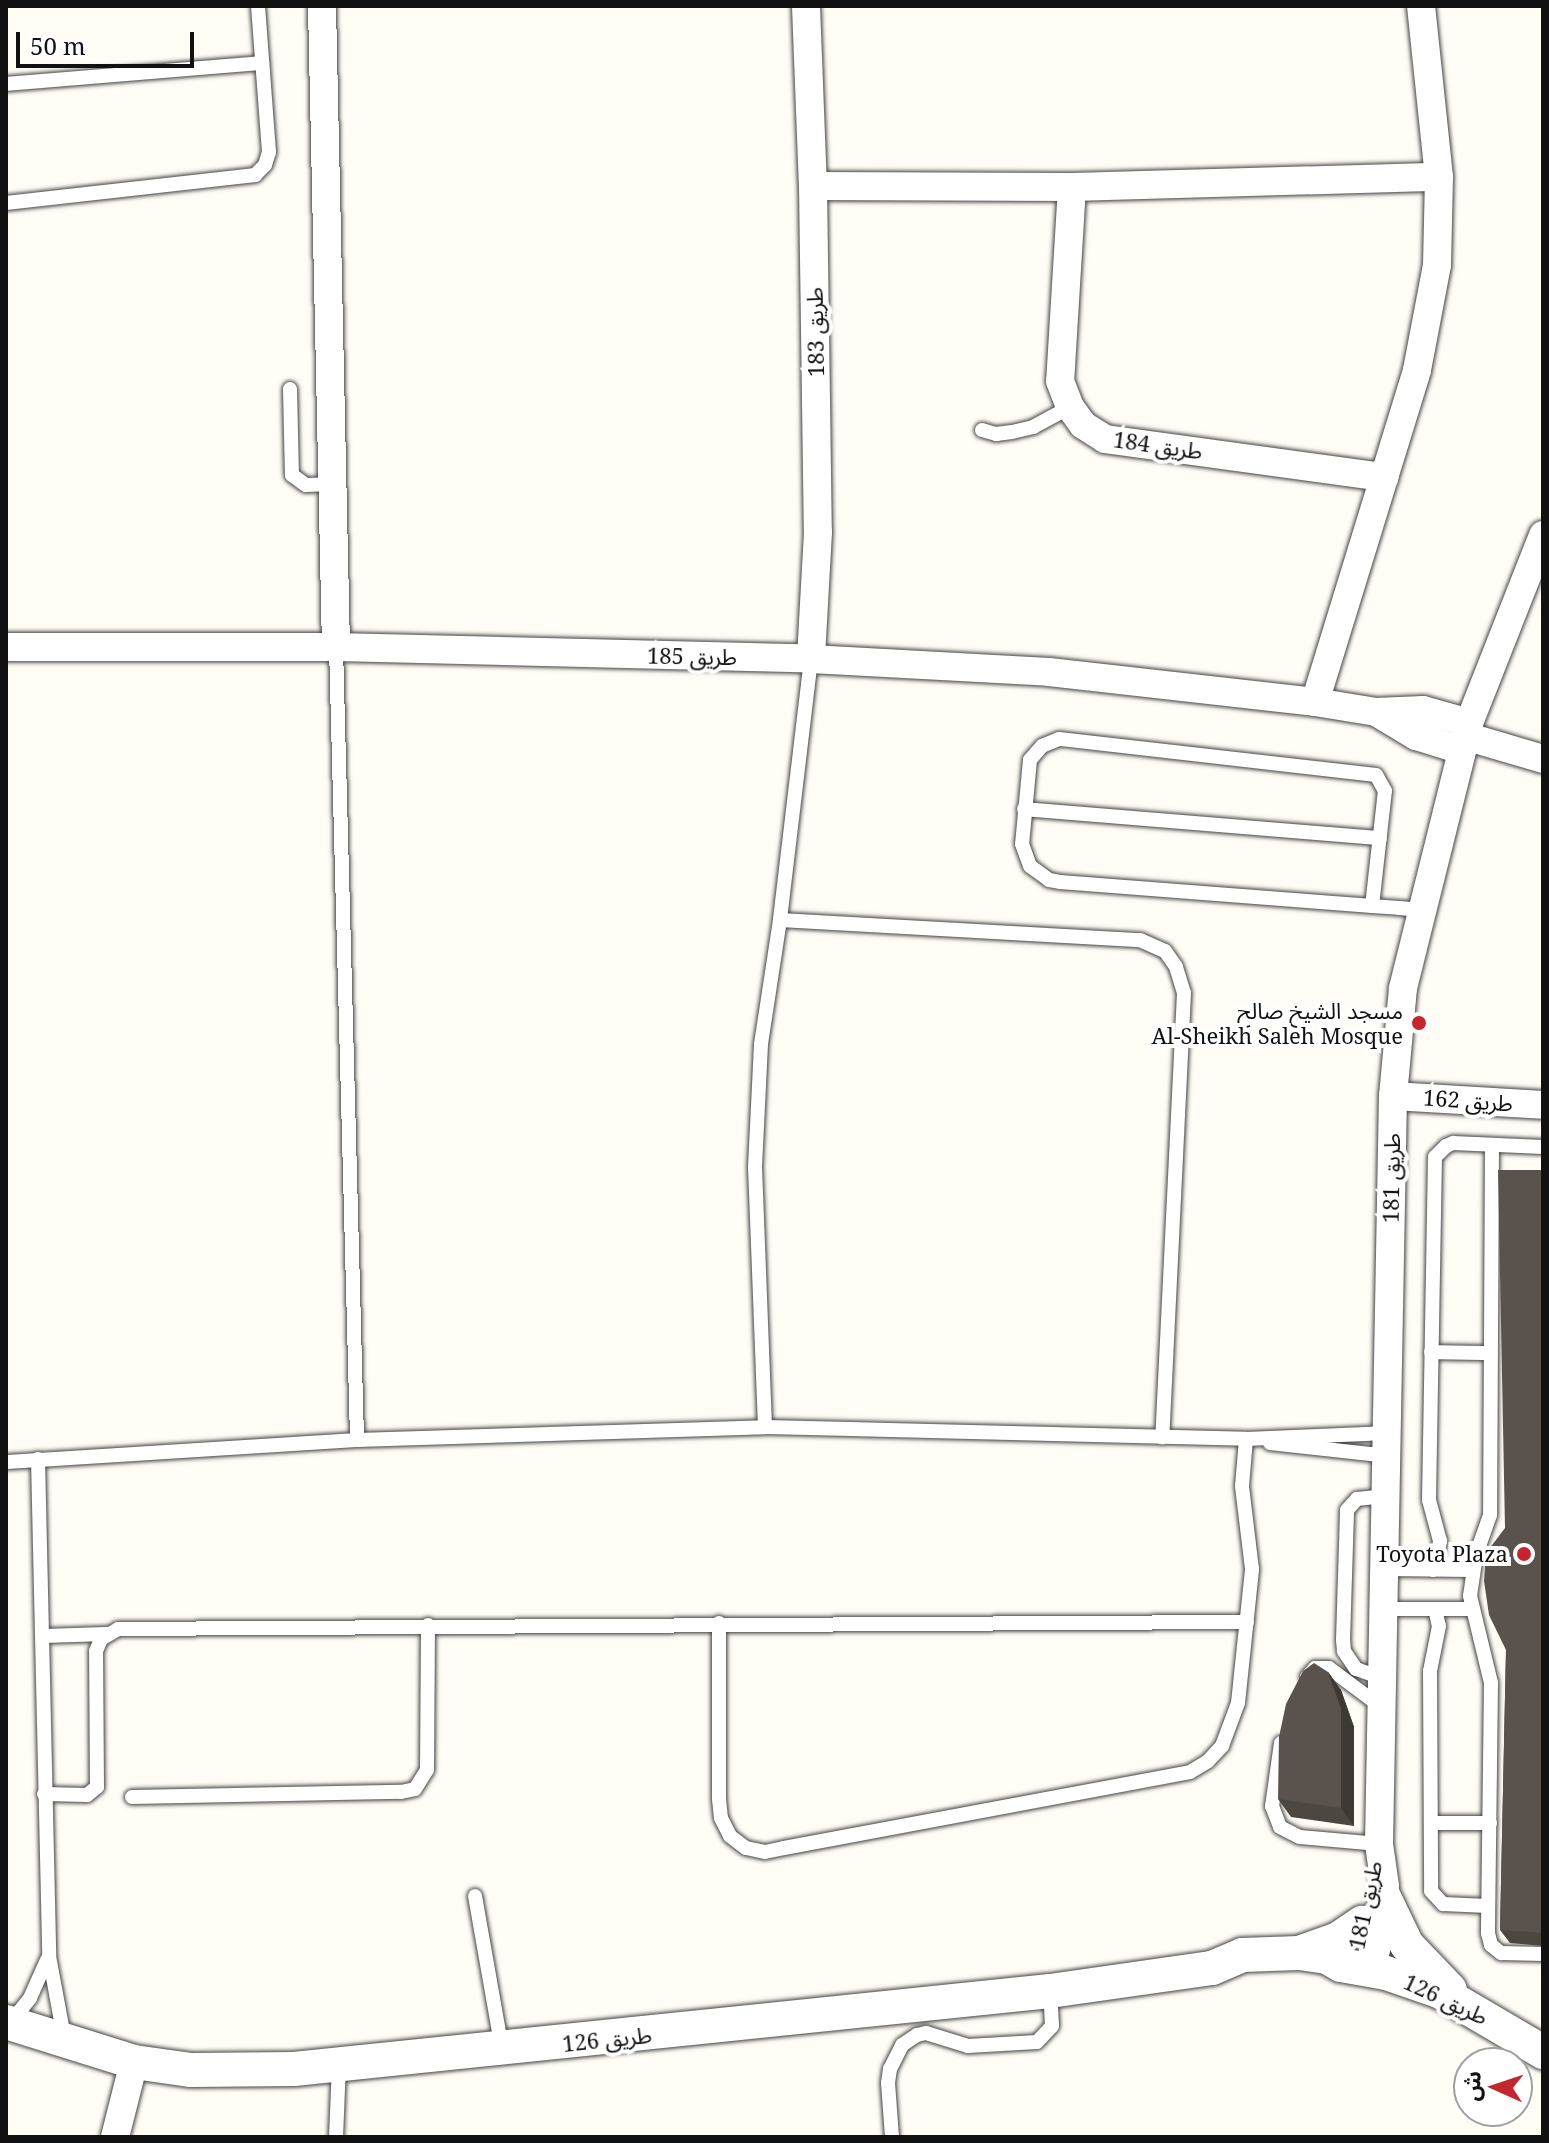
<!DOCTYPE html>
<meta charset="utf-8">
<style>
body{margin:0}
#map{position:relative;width:1549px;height:2143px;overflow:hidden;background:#fffdf5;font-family:"Noto Serif","Noto Sans Arabic",serif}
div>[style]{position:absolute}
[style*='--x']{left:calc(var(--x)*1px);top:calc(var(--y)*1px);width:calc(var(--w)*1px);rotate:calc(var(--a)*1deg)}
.roads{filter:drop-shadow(0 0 2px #444) drop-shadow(0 0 2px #444)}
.service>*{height:14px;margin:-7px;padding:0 7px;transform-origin:7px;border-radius:7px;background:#fff}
.minor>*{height:28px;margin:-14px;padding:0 14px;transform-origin:14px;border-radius:14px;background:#fff}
.tertiary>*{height:34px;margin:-17px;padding:0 17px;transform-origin:17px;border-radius:17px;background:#fff}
.wall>*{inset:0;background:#4d4742}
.shaded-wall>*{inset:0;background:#3f3936}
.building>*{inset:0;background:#5a524d}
.dots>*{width:22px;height:22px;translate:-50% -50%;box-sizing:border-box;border:4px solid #fff;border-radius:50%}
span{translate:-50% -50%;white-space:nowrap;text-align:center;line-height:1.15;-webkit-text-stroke:8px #fff;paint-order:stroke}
.street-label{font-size:22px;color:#111}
.poi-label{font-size:22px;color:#111}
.right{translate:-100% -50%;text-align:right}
.frame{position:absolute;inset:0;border:8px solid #111;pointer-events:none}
.north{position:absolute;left:1453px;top:2047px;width:80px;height:80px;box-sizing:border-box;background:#fff;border:2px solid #a0a0a0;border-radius:50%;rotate:273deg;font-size:22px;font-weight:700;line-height:32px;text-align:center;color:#111}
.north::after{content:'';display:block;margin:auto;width:28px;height:36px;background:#c4262e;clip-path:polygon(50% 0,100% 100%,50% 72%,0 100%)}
.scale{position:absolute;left:16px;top:32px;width:178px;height:36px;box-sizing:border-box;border:4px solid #111;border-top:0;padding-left:10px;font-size:24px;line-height:28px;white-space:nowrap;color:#111;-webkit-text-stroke:6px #fff;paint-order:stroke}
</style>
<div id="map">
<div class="roads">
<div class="service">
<i style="--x:6;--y:84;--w:257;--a:-4.7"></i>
<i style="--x:6;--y:203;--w:251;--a:-6.4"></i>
<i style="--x:255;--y:175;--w:14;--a:-45"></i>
<i style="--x:265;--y:165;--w:14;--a:-73"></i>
<i style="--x:269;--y:152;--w:146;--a:-94.3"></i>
<i style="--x:290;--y:389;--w:86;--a:88.7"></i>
<i style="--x:292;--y:475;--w:17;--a:36"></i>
<i style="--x:306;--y:485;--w:25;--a:-2"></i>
<i style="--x:982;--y:430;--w:15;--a:16"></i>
<i style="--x:996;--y:434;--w:16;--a:-7"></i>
<i style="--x:1012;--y:432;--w:22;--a:-13"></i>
<i style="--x:1033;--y:427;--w:42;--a:-28.4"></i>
<i style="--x:336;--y:647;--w:793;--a:88.48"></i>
<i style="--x:811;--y:659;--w:263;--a:96.8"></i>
<i style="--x:780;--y:920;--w:361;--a:3.2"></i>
<i style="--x:1140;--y:940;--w:27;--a:24"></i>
<i style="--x:1165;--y:951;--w:19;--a:55"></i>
<i style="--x:1176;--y:967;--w:27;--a:73"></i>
<i style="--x:1184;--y:993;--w:445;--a:92.8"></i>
<i style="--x:1024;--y:809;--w:357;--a:4.7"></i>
<i style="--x:1372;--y:906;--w:116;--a:-83.6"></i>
<i style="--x:1385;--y:791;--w:18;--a:-119"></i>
<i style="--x:1376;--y:775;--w:319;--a:-173.5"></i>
<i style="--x:1059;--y:739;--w:18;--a:158"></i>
<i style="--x:1042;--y:746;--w:18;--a:131"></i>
<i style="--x:1030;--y:760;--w:84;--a:95.4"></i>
<i style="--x:1022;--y:844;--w:23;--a:70"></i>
<i style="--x:1030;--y:866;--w:24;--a:36"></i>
<i style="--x:1049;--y:880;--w:11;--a:10"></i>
<i style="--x:1060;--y:882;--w:313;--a:4.4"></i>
<i style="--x:1372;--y:906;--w:27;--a:4"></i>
<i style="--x:1399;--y:908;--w:24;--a:5"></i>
<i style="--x:1492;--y:1145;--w:370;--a:90.3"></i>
<i style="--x:1490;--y:1515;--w:42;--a:109.3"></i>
<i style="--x:1476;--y:1555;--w:41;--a:98.3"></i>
<i style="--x:1470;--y:1596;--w:89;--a:76.4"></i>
<i style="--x:1491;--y:1683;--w:250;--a:90.7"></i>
<i style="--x:1488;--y:1933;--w:12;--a:76"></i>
<i style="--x:1491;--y:1945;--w:13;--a:39"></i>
<i style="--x:1501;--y:1953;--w:42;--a:1.4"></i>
<i style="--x:1431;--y:1352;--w:59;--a:1"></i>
<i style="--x:765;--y:1427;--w:260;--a:-92.2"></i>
<i style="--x:755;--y:1167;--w:123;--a:-87.2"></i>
<i style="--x:761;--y:1044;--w:125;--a:-81.3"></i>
<i style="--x:1270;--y:1443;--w:119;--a:6.3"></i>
<i style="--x:38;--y:1459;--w:497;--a:88.7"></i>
<i style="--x:49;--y:1956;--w:82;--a:79.5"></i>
<i style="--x:6;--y:1462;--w:352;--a:-3.6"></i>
<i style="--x:357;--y:1440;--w:408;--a:-1.8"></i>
<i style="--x:765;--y:1427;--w:481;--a:1.4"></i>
<i style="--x:1246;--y:1439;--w:142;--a:-2.4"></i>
<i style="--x:1386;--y:1569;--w:86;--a:0.7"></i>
<i style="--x:1433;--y:1570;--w:30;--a:-76"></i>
<i style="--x:1440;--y:1541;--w:42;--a:-105"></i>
<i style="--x:1429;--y:1500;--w:343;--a:-89"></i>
<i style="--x:1435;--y:1157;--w:16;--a:-45"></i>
<i style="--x:1446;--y:1146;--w:8;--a:-23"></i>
<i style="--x:1453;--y:1143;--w:90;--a:2.5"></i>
<i style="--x:1385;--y:1609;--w:86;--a:0"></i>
<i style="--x:1435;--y:1609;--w:17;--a:77"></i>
<i style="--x:1439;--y:1626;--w:46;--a:101.3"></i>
<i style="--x:1430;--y:1671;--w:220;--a:89.7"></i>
<i style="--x:1431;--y:1891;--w:18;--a:47"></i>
<i style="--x:1443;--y:1904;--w:45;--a:2.5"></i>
<i style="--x:719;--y:1623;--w:176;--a:90"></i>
<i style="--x:719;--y:1799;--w:19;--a:84"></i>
<i style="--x:721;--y:1818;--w:20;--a:63"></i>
<i style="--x:730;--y:1836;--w:20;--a:37"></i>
<i style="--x:746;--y:1848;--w:19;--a:12"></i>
<i style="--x:765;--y:1852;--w:19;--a:-12"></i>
<i style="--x:784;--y:1848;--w:413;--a:-10.6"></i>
<i style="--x:1190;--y:1772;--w:21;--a:-31"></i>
<i style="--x:1208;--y:1761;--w:21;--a:-47"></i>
<i style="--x:1222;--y:1746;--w:46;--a:-69.6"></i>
<i style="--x:1238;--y:1703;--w:135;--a:-84"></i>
<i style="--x:1252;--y:1569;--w:84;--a:-96.9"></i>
<i style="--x:1242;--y:1486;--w:47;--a:-85.1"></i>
<i style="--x:43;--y:1636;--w:63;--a:-1.8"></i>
<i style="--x:1307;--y:1677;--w:12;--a:-48"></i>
<i style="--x:1315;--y:1668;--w:14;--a:0"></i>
<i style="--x:1329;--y:1668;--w:64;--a:36.7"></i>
<i style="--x:1384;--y:1679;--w:30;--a:-160"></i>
<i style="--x:1356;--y:1669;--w:22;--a:-124"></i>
<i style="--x:1344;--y:1651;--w:11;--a:-95"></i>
<i style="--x:1343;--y:1640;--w:130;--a:-88.2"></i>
<i style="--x:1347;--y:1510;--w:15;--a:-48"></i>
<i style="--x:1357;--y:1499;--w:30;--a:-6"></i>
<i style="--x:1281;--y:1743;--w:64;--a:98.1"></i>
<i style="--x:1272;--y:1806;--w:22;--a:69"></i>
<i style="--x:1280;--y:1827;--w:22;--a:27"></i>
<i style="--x:1300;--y:1837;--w:79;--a:5.1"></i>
<i style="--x:44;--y:1794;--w:43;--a:1.3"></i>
<i style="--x:87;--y:1795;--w:13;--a:-39"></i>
<i style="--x:97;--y:1787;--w:136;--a:-90.4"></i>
<i style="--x:96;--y:1651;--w:13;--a:-67"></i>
<i style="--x:101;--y:1639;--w:20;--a:-30"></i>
<i style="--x:118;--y:1629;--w:1129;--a:-0.36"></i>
<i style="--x:132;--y:1797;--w:269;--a:-1.1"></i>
<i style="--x:401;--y:1792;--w:14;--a:-12"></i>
<i style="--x:415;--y:1789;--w:22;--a:-58"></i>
<i style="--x:427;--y:1770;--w:145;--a:-89.6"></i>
<i style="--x:1431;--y:1823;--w:59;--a:0"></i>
<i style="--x:475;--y:1896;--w:155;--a:80"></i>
<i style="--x:10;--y:2023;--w:32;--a:-51"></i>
<i style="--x:30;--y:1998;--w:42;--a:-65.9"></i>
<i style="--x:336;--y:2137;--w:72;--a:-87.6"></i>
<i style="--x:892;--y:2137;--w:54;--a:-94.2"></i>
<i style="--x:888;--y:2083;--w:14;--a:-82"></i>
<i style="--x:890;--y:2069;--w:27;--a:-63"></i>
<i style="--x:902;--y:2045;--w:18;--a:-34"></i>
<i style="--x:917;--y:2035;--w:9;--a:-13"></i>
<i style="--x:926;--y:2033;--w:44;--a:17.2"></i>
<i style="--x:968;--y:2046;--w:69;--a:-3.3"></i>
<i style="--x:1037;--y:2042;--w:22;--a:-47"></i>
<i style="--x:1052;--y:2026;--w:35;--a:-93"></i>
</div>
<div class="minor">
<i style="--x:322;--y:6;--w:641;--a:88.75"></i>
<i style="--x:806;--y:6;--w:180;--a:87.8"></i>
<i style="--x:813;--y:186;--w:346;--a:89.2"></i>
<i style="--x:818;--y:532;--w:127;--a:93.2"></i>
<i style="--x:813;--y:186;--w:259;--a:0.2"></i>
<i style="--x:1072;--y:187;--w:367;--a:-1.6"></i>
<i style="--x:1072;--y:187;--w:194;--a:93.5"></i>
<i style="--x:1060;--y:381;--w:28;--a:69"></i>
<i style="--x:1070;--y:407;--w:22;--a:54"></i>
<i style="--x:1083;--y:425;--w:26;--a:32"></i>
<i style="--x:1105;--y:439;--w:282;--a:7.8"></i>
<i style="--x:6;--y:647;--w:330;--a:0"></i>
<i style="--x:336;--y:647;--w:475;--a:1.4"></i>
<i style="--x:811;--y:659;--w:238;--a:3.1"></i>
<i style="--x:1049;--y:672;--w:268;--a:6.4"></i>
<i style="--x:1315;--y:702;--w:62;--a:9.3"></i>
<i style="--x:1376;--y:712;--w:47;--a:-2.4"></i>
<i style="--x:1423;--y:710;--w:48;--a:15.8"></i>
<i style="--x:1315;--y:702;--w:347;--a:-72.9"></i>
<i style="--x:1417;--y:370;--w:107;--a:-79.2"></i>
<i style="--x:1437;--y:265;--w:88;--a:-88.7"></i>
<i style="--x:1439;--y:177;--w:172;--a:-96"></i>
<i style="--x:1376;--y:712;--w:47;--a:31"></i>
<i style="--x:1416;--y:736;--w:47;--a:17.3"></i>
<i style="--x:1465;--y:736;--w:81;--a:16.4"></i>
<i style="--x:1393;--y:1096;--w:150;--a:3.4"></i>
<i style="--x:1371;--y:1970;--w:36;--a:-76"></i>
<i style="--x:1380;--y:1935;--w:49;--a:-84.2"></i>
<i style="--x:1385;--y:1886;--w:42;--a:-98.1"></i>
<i style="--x:1379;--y:1844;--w:748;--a:-88.93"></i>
<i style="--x:1393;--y:1096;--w:108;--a:-84.7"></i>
<i style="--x:1403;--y:988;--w:273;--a:-76"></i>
<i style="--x:1469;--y:723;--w:202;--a:-68.5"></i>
<i style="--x:115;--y:2137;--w:77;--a:-75.8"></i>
</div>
<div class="tertiary">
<i style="--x:1384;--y:1897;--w:53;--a:64.4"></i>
<i style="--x:1407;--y:1945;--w:62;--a:46.3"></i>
<i style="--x:1299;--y:1953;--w:41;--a:-19.7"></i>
<i style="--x:1338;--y:1939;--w:29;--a:-34"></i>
<i style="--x:6;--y:2022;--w:134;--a:17.4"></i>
<i style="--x:134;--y:2062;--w:58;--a:8"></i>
<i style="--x:191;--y:2070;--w:103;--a:-0.6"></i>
<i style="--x:294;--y:2069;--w:760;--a:-5.89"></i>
<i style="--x:1050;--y:1991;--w:164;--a:-8.1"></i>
<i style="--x:1212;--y:1968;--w:33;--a:-23"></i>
<i style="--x:1242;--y:1955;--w:57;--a:-2"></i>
<i style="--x:1299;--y:1953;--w:28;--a:8"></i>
<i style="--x:1327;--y:1957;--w:16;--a:30"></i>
<i style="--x:1341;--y:1965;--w:46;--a:10.1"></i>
<i style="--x:1386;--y:1973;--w:56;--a:18.8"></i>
<i style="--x:1439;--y:1991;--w:121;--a:30.4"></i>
</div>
</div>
<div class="wall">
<i style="clip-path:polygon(1543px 1170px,1543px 1946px,1510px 1943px,1500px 1930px,1506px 1650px,1505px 1528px)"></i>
<i style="clip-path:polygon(1328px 1672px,1341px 1690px,1354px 1727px,1354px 1826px,1291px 1817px,1278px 1799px)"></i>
</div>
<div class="shaded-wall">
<i style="clip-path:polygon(1328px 1672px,1341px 1690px,1354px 1727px,1354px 1826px,1341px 1808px)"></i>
</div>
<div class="building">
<i style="clip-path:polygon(1498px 1170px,1543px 1170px,1543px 1933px,1500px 1930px,1506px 1650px,1489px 1615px,1484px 1581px,1486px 1553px,1505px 1528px)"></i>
<i style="clip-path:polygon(1314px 1663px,1328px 1672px,1341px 1709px,1341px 1808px,1278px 1799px,1279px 1737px,1286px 1704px,1303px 1671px)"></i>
</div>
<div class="dots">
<i style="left:1419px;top:1023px;background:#c4262e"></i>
<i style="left:1524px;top:1554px;background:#c4262e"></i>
</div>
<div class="street-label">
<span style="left:815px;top:332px;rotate:-91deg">طريق 183</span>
<span style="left:1158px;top:445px;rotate:8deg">طريق 184</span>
<span style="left:692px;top:656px;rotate:1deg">طريق 185</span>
<span style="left:1468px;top:1100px;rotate:4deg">طريق 162</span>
<span style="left:1391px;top:1178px;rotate:-89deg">طريق 181</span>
<span style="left:1365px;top:1905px;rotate:-78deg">طريق 181</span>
<span style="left:1446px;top:1999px;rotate:25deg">طريق 126</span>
<span style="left:607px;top:2039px;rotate:-6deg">طريق 126</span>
</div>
<div class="poi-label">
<span class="right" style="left:1403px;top:1023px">مسجد الشيخ صالح<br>Al-Sheikh Saleh Mosque</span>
<span class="right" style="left:1508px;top:1554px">Toyota Plaza</span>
</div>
<div class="frame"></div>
<div class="north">ش</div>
<div class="scale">50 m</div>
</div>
